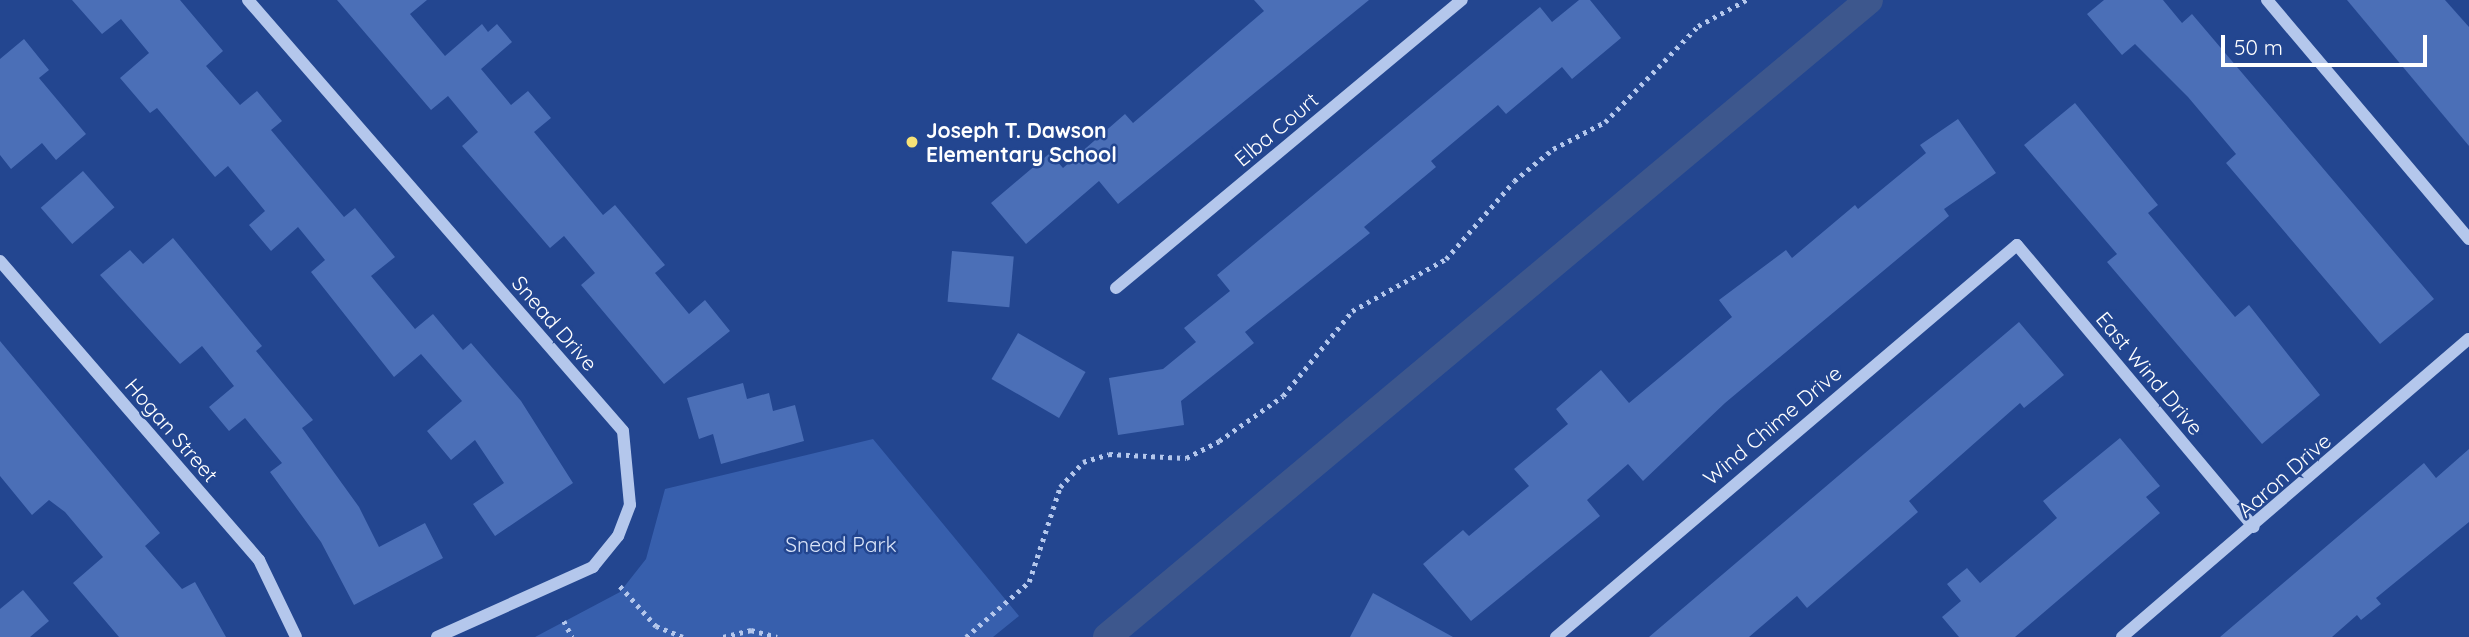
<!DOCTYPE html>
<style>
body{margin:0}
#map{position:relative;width:2469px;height:637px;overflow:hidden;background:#234690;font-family:Quicksand,sans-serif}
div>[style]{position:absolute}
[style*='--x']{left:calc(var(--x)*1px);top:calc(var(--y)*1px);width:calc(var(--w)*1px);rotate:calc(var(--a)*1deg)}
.green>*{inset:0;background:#375fad}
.canal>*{height:28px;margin:-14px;padding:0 14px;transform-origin:14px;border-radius:14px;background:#3d578d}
.building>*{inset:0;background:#4b6fb7;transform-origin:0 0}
.path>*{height:4.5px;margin-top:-2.25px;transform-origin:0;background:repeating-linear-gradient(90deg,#b4c7ec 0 3.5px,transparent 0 8.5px)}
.minor>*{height:12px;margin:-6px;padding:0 6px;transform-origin:6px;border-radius:6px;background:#b4c7ec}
.dots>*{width:19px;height:19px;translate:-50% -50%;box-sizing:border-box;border:4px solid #234690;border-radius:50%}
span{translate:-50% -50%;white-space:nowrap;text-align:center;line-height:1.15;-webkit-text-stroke:5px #234690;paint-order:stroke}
.street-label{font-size:21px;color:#fff}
.poi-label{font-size:21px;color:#fff;font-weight:700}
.left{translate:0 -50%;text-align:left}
.park-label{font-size:21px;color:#d9e4f9}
.scale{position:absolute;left:2221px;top:35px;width:206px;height:32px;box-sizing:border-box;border:4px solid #fff;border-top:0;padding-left:9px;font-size:21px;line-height:24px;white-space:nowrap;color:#fff;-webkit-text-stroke:5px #234690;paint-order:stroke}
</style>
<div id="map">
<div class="green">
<i style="clip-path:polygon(873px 439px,1019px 616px,993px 637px,535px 637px,620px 592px,646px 559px,665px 489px)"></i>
</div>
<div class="canal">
<i style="--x:1107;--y:637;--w:993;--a:-39.89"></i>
</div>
<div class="building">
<i style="clip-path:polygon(72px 0,180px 0,223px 51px,206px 66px,240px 105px,257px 91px,282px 121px,271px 130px,344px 217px,355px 208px,395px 257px,371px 276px,415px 329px,433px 314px,463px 350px,471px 343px,521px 401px,573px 483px,495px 536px,473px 504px,504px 483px,475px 440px,451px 460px,427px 431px,462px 401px,421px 354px,394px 377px,311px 272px,325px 260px,298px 227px,271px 251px,249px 225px,265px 211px,228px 166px,215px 177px,157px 108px,150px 113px,120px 78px,149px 53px,121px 19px,102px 34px)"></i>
<i style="clip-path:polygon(337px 0,427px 0,410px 14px,445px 56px,482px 24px,488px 32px,497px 24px,512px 42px,481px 69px,511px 105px,528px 91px,551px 118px,534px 132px,603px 215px,615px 205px,665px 265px,655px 273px,689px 314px,705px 300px,730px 331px,664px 384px,581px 285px,595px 273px,564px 236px,550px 248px,462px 146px,478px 132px,448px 96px,431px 110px)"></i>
<i style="clip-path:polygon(1254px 0,1369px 0,1118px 204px,1099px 181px,1026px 244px,991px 203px,1050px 153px,1063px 168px,1125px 114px,1133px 123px,1264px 11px)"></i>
<i style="clip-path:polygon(1579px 0,1590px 0,1621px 38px,1572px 79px,1562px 67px,1506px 114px,1498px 105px,1431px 161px,1436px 167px,1364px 227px,1370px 233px,1245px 332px,1254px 343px,1181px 401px,1184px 425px,1118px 435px,1109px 378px,1163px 369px,1196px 342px,1184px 328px,1230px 291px,1217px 275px,1540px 7px,1552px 22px)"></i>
<i style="clip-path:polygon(2104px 0,2163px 0,2182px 23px,2192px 14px,2434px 299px,2380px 344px,2226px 163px,2236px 154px,2188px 97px,2135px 44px,2122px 55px,2087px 14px)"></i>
<i style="clip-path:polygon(2347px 0,2445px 0,2469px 27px,2469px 146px)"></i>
<i style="clip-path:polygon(24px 39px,49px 70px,39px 78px,86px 134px,56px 160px,42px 143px,11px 169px,0 155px,0 59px)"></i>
<i style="clip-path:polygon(2075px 103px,2158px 205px,2148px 213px,2235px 317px,2249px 305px,2320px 395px,2262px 444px,2107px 262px,2117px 254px,2024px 145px)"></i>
<i style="clip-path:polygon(1958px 119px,1996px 173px,1944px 209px,1949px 216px,1725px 403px,1643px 481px,1628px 464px,1587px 500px,1600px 516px,1471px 621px,1423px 564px,1463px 530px,1469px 536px,1529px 486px,1514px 469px,1568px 424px,1556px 409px,1601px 370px,1629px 403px,1732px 317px,1719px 300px,1786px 250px,1792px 258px,1855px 205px,1858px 209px,1926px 153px,1920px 145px)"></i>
<i style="left:83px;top:171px;width:48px;height:56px;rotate:49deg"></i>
<i style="clip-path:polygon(173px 238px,262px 346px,256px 351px,313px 420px,302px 428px,359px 507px,379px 547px,425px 523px,443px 558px,354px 605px,321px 542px,270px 472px,282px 463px,245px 418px,229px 431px,209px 407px,234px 386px,202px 346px,180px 364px,100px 275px,130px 250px,143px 264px)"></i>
<i style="left:952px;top:251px;width:62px;height:51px;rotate:5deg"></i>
<i style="clip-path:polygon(2019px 322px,2064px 375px,2024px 408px,2020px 403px,1909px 501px,1918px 512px,1807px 608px,1797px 596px,1749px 637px,1649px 637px)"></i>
<i style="left:1018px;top:333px;width:78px;height:53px;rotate:30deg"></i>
<i style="clip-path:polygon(0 341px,160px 533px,145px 546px,182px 589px,195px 582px,226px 637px,119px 637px,73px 583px,103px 557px,65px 512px,49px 500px,32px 515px,0 476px)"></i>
<i style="clip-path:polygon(743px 383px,747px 399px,769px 393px,773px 411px,795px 405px,804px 441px,721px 464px,713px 434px,699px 439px,687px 398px)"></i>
<i style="clip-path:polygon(2120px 438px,2160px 486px,2146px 497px,2160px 513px,2015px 637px,1959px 637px,1942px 617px,1961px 601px,1947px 584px,1967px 568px,1980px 583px,2043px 530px,2057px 518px,2043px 501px)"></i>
<i style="clip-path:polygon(2469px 449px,2469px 522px,2376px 598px,2381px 604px,2361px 620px,2357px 615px,2332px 637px,2220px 637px,2424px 463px,2436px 478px)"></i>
<i style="clip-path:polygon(23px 590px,49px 621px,30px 637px,0 637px,0 609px)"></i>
<i style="clip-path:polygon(1373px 593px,1453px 637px,1350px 637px)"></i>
</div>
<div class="path">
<i style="--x:620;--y:586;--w:54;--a:48"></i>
<i style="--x:656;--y:626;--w:29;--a:22"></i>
<i style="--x:564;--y:621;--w:18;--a:63"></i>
<i style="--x:723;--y:637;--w:29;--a:-14"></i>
<i style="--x:751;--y:630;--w:27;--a:15"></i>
<i style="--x:966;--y:637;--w:84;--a:-41.1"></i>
<i style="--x:1029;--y:582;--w:100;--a:-71.9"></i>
<i style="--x:1060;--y:487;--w:34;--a:-47"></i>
<i style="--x:1083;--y:462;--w:27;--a:-17"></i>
<i style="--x:1109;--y:454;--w:77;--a:3"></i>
<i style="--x:1186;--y:458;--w:37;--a:-27"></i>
<i style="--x:1219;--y:441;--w:78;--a:-35.1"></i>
<i style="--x:1283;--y:396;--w:109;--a:-50.9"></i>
<i style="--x:1352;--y:311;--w:107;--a:-29"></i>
<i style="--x:1446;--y:259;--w:103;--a:-48.9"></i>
<i style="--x:1514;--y:181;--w:50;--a:-39.4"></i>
<i style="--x:1553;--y:149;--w:59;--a:-27.4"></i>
<i style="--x:1605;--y:122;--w:134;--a:-45.9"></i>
<i style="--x:1698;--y:26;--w:55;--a:-28.4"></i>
</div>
<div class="minor">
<i style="--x:248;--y:0;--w:571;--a:48.97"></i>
<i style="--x:623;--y:431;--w:74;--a:84.6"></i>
<i style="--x:630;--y:505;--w:33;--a:111"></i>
<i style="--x:618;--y:536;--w:40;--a:129"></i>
<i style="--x:593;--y:567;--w:171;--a:155.8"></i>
<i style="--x:2267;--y:0;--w:313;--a:49.8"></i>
<i style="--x:0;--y:261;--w:396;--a:49.1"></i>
<i style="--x:259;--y:560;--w:85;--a:64.3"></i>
<i style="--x:1116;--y:288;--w:450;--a:-39.8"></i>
<i style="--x:1556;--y:637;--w:605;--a:-40.38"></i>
<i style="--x:2017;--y:245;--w:368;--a:50"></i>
<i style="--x:2122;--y:637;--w:457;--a:-40.7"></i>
</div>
<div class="dots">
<i style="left:912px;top:142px;background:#f7e277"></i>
</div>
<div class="street-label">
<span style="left:1276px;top:129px;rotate:-40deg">Elba Court</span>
<span style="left:555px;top:323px;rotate:49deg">Snead Drive</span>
<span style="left:2150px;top:373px;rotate:50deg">East Wind Drive</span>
<span style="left:1772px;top:425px;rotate:-40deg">Wind Chime Drive</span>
<span style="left:172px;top:430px;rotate:49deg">Hogan Street</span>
<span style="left:2284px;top:475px;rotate:-41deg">Aaron Drive</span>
</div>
<div class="poi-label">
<span class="left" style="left:926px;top:142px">Joseph T. Dawson<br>Elementary School</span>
</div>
<div class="park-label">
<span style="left:841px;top:544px">Snead Park</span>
</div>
<div class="scale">50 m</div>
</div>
